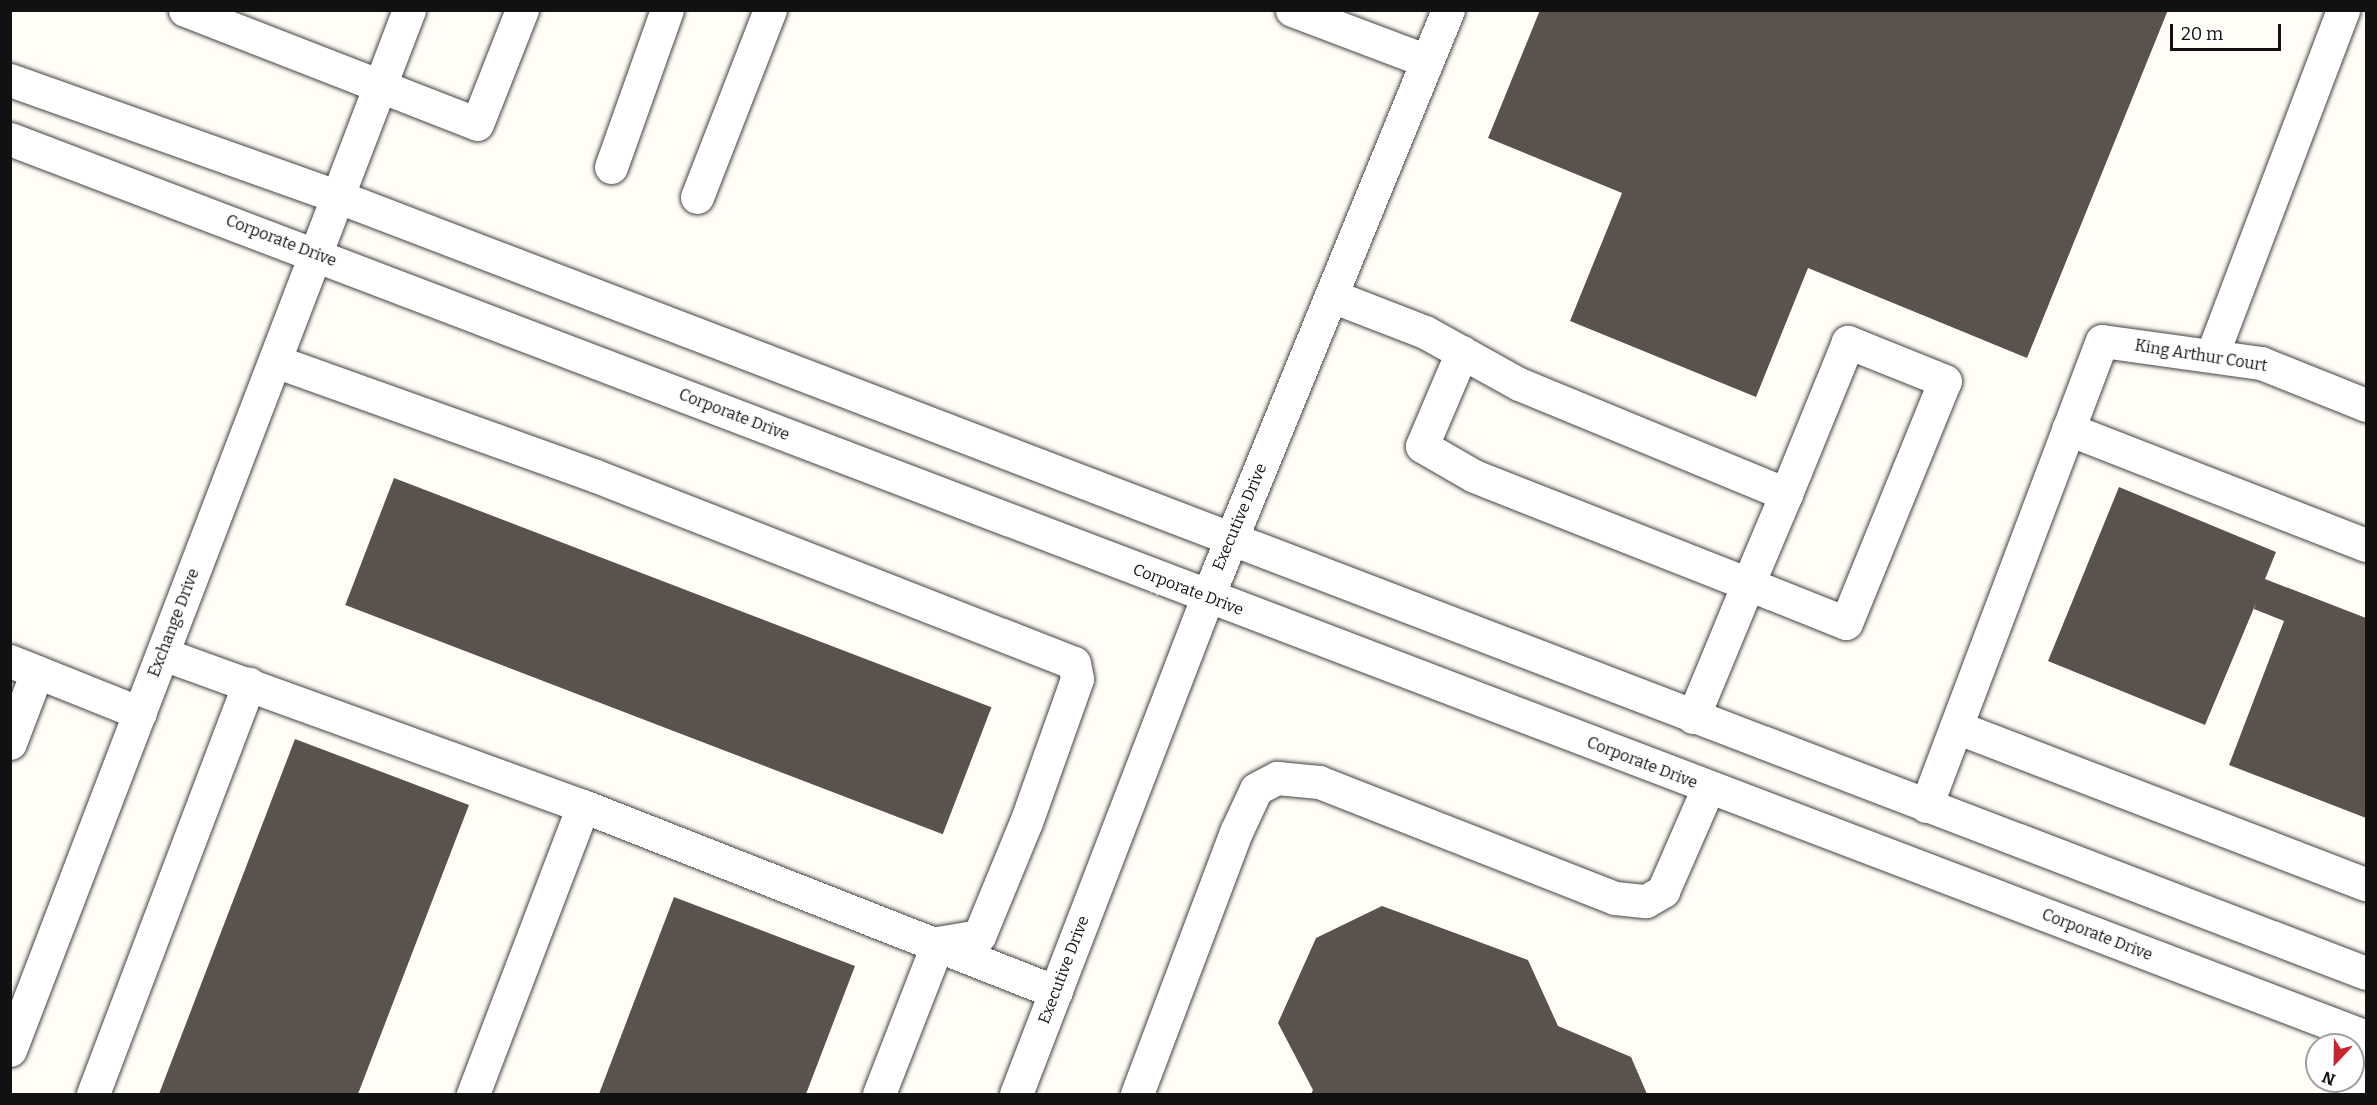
<!DOCTYPE html>
<style>
body{margin:0}
#map{position:relative;width:2377px;height:1105px;overflow:hidden;background:#fffdf5;font-family:Bitter,serif}
div>[style]{position:absolute}
[style*='--x']{left:calc(var(--x)*1px);top:calc(var(--y)*1px);width:calc(var(--w)*1px);rotate:calc(var(--a)*1deg)}
.building>*{inset:0;background:#5a524d;transform-origin:0 0}
.roads{filter:drop-shadow(0 0 2px #444) drop-shadow(0 0 2px #444)}
.minor>*{height:33px;margin:-16.5px;padding:0 16.5px;transform-origin:16.5px;border-radius:16.5px;background:#fff}
span{translate:-50% -50%;white-space:nowrap;text-align:center;line-height:1.15;-webkit-text-stroke:6px #fff;paint-order:stroke}
.street-label{font-size:16px;color:#111}
.frame{position:absolute;inset:0;border:12px solid #111;pointer-events:none}
.north{position:absolute;left:2305px;top:1033px;width:60px;height:60px;box-sizing:border-box;background:#fff;border:2px solid #a0a0a0;border-radius:50%;rotate:202deg;font-size:16px;font-weight:700;line-height:24px;text-align:center;color:#111}
.north::after{content:'';display:block;margin:auto;width:21px;height:27px;background:#c4262e;clip-path:polygon(50% 0,100% 100%,50% 72%,0 100%)}
.scale{position:absolute;left:2170px;top:24px;width:111px;height:27px;box-sizing:border-box;border:3px solid #111;border-top:0;padding-left:8px;font-size:18px;line-height:21px;white-space:nowrap;color:#111;-webkit-text-stroke:4px #fff;paint-order:stroke}
</style>
<div id="map">
<div class="building">
<i style="clip-path:polygon(1540px 10px,2168px 10px,2027px 358px,1808px 268px,1756px 397px,1570px 321px,1622px 193px,1488px 138px)"></i>
<i style="left:394px;top:478px;width:640px;height:136px;rotate:21deg"></i>
<i style="clip-path:polygon(2119px 487px,2276px 552px,2265px 579px,2366px 618px,2366px 818px,2229px 765px,2284px 621px,2254px 609px,2256px 603px,2205px 725px,2048px 661px)"></i>
<i style="clip-path:polygon(295px 739px,469px 805px,358px 1094px,159px 1094px)"></i>
<i style="clip-path:polygon(674px 897px,855px 966px,806px 1094px,599px 1094px)"></i>
<i style="clip-path:polygon(1382px 906px,1528px 960px,1558px 1026px,1631px 1057px,1647px 1094px,1311px 1094px,1313px 1090px,1278px 1023px,1316px 938px)"></i>
</div>
<div class="roads">
<div class="minor">
<i style="--x:185;--y:10;--w:313;--a:21.3"></i>
<i style="--x:477;--y:124;--w:123;--a:-68.5"></i>
<i style="--x:1292;--y:10;--w:144;--a:20.7"></i>
<i style="--x:10;--y:80;--w:349;--a:19.6"></i>
<i style="--x:339;--y:197;--w:2170;--a:20.95"></i>
<i style="--x:10;--y:139;--w:2521;--a:20.86"></i>
<i style="--x:611;--y:167;--w:167;--a:-70.4"></i>
<i style="--x:697;--y:197;--w:201;--a:-68.7"></i>
<i style="--x:1332;--y:296;--w:100;--a:21.2"></i>
<i style="--x:1425;--y:332;--w:107;--a:29"></i>
<i style="--x:1519;--y:384;--w:289;--a:22.4"></i>
<i style="--x:1462;--y:352;--w:102;--a:113.1"></i>
<i style="--x:1422;--y:446;--w:60;--a:30"></i>
<i style="--x:1474;--y:476;--w:295;--a:21.5"></i>
<i style="--x:1748;--y:584;--w:105;--a:21.7"></i>
<i style="--x:1846;--y:623;--w:261;--a:-67.8"></i>
<i style="--x:1945;--y:381;--w:105;--a:-158.1"></i>
<i style="--x:1848;--y:342;--w:164;--a:112.2"></i>
<i style="--x:1786;--y:494;--w:98;--a:112.9"></i>
<i style="--x:1748;--y:584;--w:144;--a:112.5"></i>
<i style="--x:2212;--y:355;--w:369;--a:-69.2"></i>
<i style="--x:275;--y:361;--w:341;--a:19.7"></i>
<i style="--x:596;--y:476;--w:513;--a:21.37"></i>
<i style="--x:1074;--y:663;--w:16;--a:79"></i>
<i style="--x:1077;--y:679;--w:152;--a:109.6"></i>
<i style="--x:1026;--y:822;--w:123;--a:112.4"></i>
<i style="--x:979;--y:936;--w:42;--a:170.3"></i>
<i style="--x:2068;--y:429;--w:320;--a:21.3"></i>
<i style="--x:163;--y:654;--w:447;--a:19.9"></i>
<i style="--x:10;--y:661;--w:140;--a:21.8"></i>
<i style="--x:1956;--y:727;--w:439;--a:21"></i>
<i style="--x:10;--y:743;--w:76;--a:-69.2"></i>
<i style="--x:1926;--y:806;--w:497;--a:-69.3"></i>
<i style="--x:2102;--y:341;--w:161;--a:7.9"></i>
<i style="--x:2261;--y:363;--w:113;--a:21.8"></i>
<i style="--x:10;--y:1050;--w:1114;--a:-69.01"></i>
<i style="--x:93;--y:1094;--w:439;--a:-69.2"></i>
<i style="--x:473;--y:1094;--w:308;--a:-69.1"></i>
<i style="--x:583;--y:806;--w:508;--a:21.47"></i>
<i style="--x:879;--y:1094;--w:162;--a:-68.7"></i>
<i style="--x:1016;--y:1094;--w:532;--a:-68.94"></i>
<i style="--x:1207;--y:598;--w:635;--a:-67.71"></i>
<i style="--x:1137;--y:1094;--w:282;--a:-69.3"></i>
<i style="--x:1237;--y:830;--w:45;--a:-65.1"></i>
<i style="--x:1256;--y:789;--w:24;--a:-28"></i>
<i style="--x:1277;--y:778;--w:42;--a:5.4"></i>
<i style="--x:1319;--y:782;--w:318;--a:21.4"></i>
<i style="--x:1615;--y:898;--w:31;--a:6"></i>
<i style="--x:1646;--y:901;--w:20;--a:-30"></i>
<i style="--x:1663;--y:891;--w:112;--a:-66.4"></i>
<i style="--x:2354;--y:1094;--w:40;--a:-72"></i>
</div>
</div>
<div class="street-label">
<span style="left:281px;top:241px;rotate:21deg">Corporate Drive</span>
<span style="left:2201px;top:356px;rotate:9deg">King Arthur Court</span>
<span style="left:734px;top:415px;rotate:21deg">Corporate Drive</span>
<span style="left:1240px;top:517px;rotate:-67deg">Executive Drive</span>
<span style="left:1188px;top:590px;rotate:21deg">Corporate Drive</span>
<span style="left:174px;top:623px;rotate:-69deg">Exchange Drive</span>
<span style="left:1642px;top:763px;rotate:21deg">Corporate Drive</span>
<span style="left:2097px;top:935px;rotate:21deg">Corporate Drive</span>
<span style="left:1064px;top:970px;rotate:-69deg">Executive Drive</span>
</div>
<div class="frame"></div>
<div class="north">N</div>
<div class="scale">20 m</div>
</div>
